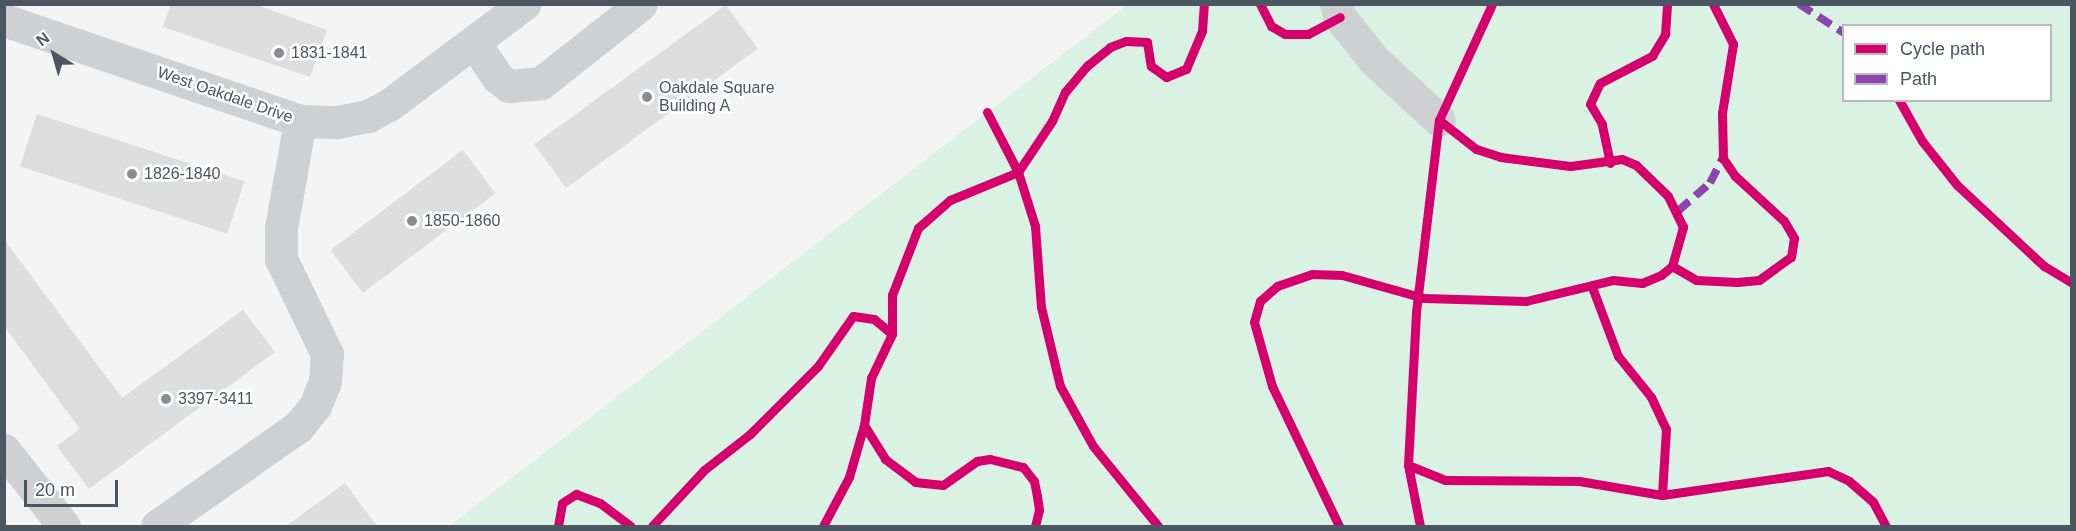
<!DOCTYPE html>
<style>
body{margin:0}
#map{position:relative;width:2076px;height:531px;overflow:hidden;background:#f4f4f4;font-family:Helvetica,sans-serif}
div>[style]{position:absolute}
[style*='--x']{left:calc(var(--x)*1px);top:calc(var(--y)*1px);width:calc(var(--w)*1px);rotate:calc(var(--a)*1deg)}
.green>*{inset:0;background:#d9f2e3}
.building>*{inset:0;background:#ddddde;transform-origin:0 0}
.minor>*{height:33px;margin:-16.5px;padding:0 16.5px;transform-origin:16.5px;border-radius:16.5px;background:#ced0d2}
.quiet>*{height:8px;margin-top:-4px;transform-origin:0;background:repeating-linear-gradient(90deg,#8e44ad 0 15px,transparent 0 23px)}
.cycleway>*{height:9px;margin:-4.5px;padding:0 4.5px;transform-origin:4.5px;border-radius:4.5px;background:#d6006c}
.dots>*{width:16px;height:16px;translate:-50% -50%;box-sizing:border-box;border:3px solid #fff;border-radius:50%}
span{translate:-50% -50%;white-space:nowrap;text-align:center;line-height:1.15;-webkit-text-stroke:5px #fff;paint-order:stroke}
.poi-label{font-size:16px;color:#4a5661}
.left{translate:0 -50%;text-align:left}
.street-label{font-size:16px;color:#4a5661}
.frame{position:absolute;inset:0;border:6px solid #4a5661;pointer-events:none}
.legend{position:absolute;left:1842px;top:24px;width:210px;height:78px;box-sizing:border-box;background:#fff;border:2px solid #b7bbc0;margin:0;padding:8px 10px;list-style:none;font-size:18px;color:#4a5661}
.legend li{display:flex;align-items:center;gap:12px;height:30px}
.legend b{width:30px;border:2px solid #b7bbc0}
.north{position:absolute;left:24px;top:24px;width:60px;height:60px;-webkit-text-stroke:4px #fff;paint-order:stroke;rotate:323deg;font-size:16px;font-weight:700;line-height:24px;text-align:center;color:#4a5661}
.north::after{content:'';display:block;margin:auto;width:21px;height:27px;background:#4a5661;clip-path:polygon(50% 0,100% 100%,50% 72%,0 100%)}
.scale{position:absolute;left:24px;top:480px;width:94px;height:27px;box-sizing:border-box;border:3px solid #4a5661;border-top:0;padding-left:8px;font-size:18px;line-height:21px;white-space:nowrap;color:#4a5661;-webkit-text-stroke:4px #fff;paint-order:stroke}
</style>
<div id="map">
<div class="green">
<i style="clip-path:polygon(evenodd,1127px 5px,2071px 5px,2071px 526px,449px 526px,1127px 5px,1844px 26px,2050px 26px,2050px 100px,1844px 100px,1844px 26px)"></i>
</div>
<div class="building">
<i style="clip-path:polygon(171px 4px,254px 4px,327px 30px,310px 77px,163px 27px)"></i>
<i style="left:726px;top:5px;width:54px;height:237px;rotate:54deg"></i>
<i style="left:37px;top:114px;width:218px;height:55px;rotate:18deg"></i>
<i style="left:463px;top:150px;width:54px;height:166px;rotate:53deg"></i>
<i style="clip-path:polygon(4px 239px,122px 398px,243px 310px,275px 352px,89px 489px,57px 446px,80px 429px,4px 326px)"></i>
<i style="clip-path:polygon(345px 483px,377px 526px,286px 526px)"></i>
</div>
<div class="minor">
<i style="--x:1336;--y:4;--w:14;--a:73"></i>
<i style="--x:1340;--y:17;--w:55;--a:51.7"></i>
<i style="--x:1374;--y:60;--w:88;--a:42.7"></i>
<i style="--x:4;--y:20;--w:313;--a:18.8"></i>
<i style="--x:300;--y:121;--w:37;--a:2"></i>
<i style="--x:337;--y:122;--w:32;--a:-11"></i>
<i style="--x:368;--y:116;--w:24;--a:-28"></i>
<i style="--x:389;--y:105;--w:169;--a:-36.8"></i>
<i style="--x:474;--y:42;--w:43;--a:56.3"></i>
<i style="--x:498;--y:78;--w:14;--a:36"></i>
<i style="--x:509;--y:86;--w:32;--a:-5"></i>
<i style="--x:541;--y:83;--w:127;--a:-38.3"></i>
<i style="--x:4;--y:450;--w:97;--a:51.7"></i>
<i style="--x:157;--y:526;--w:172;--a:-35.1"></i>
<i style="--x:298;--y:427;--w:27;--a:-51"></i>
<i style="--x:315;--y:406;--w:27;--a:-68"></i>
<i style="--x:325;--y:381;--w:27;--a:-86"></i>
<i style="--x:327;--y:354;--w:106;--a:-115.8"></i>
<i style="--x:281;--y:259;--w:31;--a:-90"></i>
<i style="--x:281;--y:228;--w:109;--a:-79.9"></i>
</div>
<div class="quiet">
<i style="--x:1799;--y:4;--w:54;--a:32.8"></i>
<i style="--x:1678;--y:211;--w:43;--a:-41.2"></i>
<i style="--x:1710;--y:183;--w:28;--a:-63"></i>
</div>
<div class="cycleway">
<i style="--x:1260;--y:4;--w:25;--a:63"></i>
<i style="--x:1271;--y:26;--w:16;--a:30"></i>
<i style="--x:1285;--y:34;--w:23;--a:0"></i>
<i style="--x:1308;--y:34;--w:36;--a:-28"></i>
<i style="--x:1899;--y:100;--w:47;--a:60.7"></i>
<i style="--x:1922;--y:141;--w:56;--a:51.5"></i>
<i style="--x:1957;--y:185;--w:119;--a:43"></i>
<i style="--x:2044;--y:266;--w:33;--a:31"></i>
<i style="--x:987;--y:112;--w:68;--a:62.7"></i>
<i style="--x:1018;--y:172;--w:57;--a:72.5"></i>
<i style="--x:1035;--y:226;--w:81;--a:85.8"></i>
<i style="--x:1041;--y:307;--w:81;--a:76.5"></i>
<i style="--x:1060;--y:386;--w:68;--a:61.2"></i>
<i style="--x:1093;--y:446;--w:103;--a:50.9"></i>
<i style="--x:1610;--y:163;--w:40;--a:-102"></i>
<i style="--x:1602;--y:124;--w:23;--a:-121"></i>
<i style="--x:1590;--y:104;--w:23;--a:-65"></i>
<i style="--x:1600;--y:83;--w:59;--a:-27.4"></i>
<i style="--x:1652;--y:56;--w:26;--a:-59"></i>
<i style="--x:1665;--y:34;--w:30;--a:-86"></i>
<i style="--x:1672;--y:266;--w:28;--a:30"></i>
<i style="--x:1696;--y:280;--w:41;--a:2.8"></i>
<i style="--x:1737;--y:282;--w:22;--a:-5"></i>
<i style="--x:1759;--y:280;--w:39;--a:-36"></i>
<i style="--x:1791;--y:257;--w:19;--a:-81"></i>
<i style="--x:1794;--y:238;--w:20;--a:-120"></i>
<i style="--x:1784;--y:221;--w:67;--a:-137.4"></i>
<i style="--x:1735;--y:176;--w:22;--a:-124"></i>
<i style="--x:1723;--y:158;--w:45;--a:-91.3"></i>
<i style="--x:1722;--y:113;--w:70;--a:-80.9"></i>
<i style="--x:1733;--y:44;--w:45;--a:-116.6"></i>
<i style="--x:1592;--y:287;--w:74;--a:69.4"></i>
<i style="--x:1618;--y:356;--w:53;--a:51.2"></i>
<i style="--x:1651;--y:397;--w:35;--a:65"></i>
<i style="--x:1666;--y:429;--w:66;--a:93.5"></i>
<i style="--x:1662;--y:495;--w:168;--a:-8.2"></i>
<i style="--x:1828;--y:471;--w:23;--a:25"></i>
<i style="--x:1849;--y:481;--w:32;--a:41"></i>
<i style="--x:1873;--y:502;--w:27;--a:62"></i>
<i style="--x:864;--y:425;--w:40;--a:58"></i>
<i style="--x:885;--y:459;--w:38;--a:37"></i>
<i style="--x:915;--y:482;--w:28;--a:6"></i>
<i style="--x:943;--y:485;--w:42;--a:-35.2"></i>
<i style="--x:977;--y:461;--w:13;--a:-9"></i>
<i style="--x:990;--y:459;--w:34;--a:14"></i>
<i style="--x:1023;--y:467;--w:18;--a:52"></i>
<i style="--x:1034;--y:481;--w:15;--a:79"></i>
<i style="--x:1037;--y:496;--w:14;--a:82"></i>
<i style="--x:1039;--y:510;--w:16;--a:104"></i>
<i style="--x:1408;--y:465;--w:40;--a:22"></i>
<i style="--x:1445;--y:480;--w:134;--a:0.4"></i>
<i style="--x:1579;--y:481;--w:84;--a:9.6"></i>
<i style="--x:558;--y:526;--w:23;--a:-80"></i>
<i style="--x:562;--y:503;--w:17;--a:-33"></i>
<i style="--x:576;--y:494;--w:26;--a:21"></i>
<i style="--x:600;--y:503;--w:38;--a:37"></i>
<i style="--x:652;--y:526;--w:76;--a:-47.1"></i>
<i style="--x:704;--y:470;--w:58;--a:-38"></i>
<i style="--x:750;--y:434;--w:96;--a:-45"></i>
<i style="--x:818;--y:366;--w:61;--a:-55"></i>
<i style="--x:853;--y:316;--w:21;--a:8"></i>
<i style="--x:874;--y:319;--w:23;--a:40"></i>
<i style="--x:823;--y:526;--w:55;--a:-62"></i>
<i style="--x:849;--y:477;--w:54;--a:-73.9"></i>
<i style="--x:864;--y:425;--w:48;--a:-81.5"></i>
<i style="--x:871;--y:378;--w:49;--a:-64.5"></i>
<i style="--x:892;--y:334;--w:39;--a:-90"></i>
<i style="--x:892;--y:295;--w:72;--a:-68.8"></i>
<i style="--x:918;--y:228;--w:43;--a:-41.2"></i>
<i style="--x:950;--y:200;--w:74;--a:-22.4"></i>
<i style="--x:1018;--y:172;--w:61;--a:-56.3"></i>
<i style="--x:1052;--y:121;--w:32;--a:-66"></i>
<i style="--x:1065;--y:92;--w:35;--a:-50"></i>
<i style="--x:1088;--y:65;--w:28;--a:-39"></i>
<i style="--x:1110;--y:47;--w:17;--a:-21"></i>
<i style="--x:1126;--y:41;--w:21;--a:3"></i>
<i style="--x:1147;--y:42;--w:24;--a:81"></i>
<i style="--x:1151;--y:66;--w:19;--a:36"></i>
<i style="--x:1166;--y:77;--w:22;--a:-22"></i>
<i style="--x:1186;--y:69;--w:41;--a:-67.2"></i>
<i style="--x:1202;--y:31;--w:27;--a:-86"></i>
<i style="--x:1339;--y:526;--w:155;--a:-115.6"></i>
<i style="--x:1272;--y:386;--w:66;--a:-105.7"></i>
<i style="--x:1254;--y:322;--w:22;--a:-74"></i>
<i style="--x:1260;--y:301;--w:23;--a:-41"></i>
<i style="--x:1277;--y:286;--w:37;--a:-19"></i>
<i style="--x:1312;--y:274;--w:30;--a:2"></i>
<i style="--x:1342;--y:275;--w:85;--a:15.7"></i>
<i style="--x:1424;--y:298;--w:102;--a:1.7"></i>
<i style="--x:1526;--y:301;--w:89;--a:-13.6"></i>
<i style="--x:1613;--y:280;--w:29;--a:6"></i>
<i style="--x:1642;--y:283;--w:21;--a:-23"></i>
<i style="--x:1661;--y:275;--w:14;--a:-39"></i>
<i style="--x:1672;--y:266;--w:41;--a:-74.2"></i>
<i style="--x:1683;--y:227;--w:34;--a:-116"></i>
<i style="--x:1668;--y:196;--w:45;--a:-135.9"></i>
<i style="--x:1636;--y:165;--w:15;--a:-157"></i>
<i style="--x:1622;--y:159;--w:52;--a:172.3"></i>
<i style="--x:1570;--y:166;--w:70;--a:-172.6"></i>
<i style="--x:1501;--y:157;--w:26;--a:-162"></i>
<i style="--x:1476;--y:149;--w:47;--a:-141.9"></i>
<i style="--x:1420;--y:526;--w:62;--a:-101.1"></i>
<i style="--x:1408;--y:465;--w:153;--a:-87"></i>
<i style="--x:1416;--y:312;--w:193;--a:-83.2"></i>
<i style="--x:1439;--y:120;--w:128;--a:-65.4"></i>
</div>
<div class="dots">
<i style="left:279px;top:53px;background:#868d94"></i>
<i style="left:647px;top:97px;background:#868d94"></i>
<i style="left:132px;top:174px;background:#868d94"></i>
<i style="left:412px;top:221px;background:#868d94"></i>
<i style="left:166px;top:399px;background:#868d94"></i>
</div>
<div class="poi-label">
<span class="left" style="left:291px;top:53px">1831-1841</span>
<span class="left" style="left:659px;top:97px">Oakdale Square<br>Building A</span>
<span class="left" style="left:144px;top:174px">1826-1840</span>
<span class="left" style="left:424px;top:221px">1850-1860</span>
<span class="left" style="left:178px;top:399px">3397-3411</span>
</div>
<div class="street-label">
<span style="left:225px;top:95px;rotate:19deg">West Oakdale Drive</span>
</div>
<div class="frame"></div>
<ul class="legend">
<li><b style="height:8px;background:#d6006c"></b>Cycle path</li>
<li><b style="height:8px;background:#8e44ad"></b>Path</li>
</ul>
<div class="north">N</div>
<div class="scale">20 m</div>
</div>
